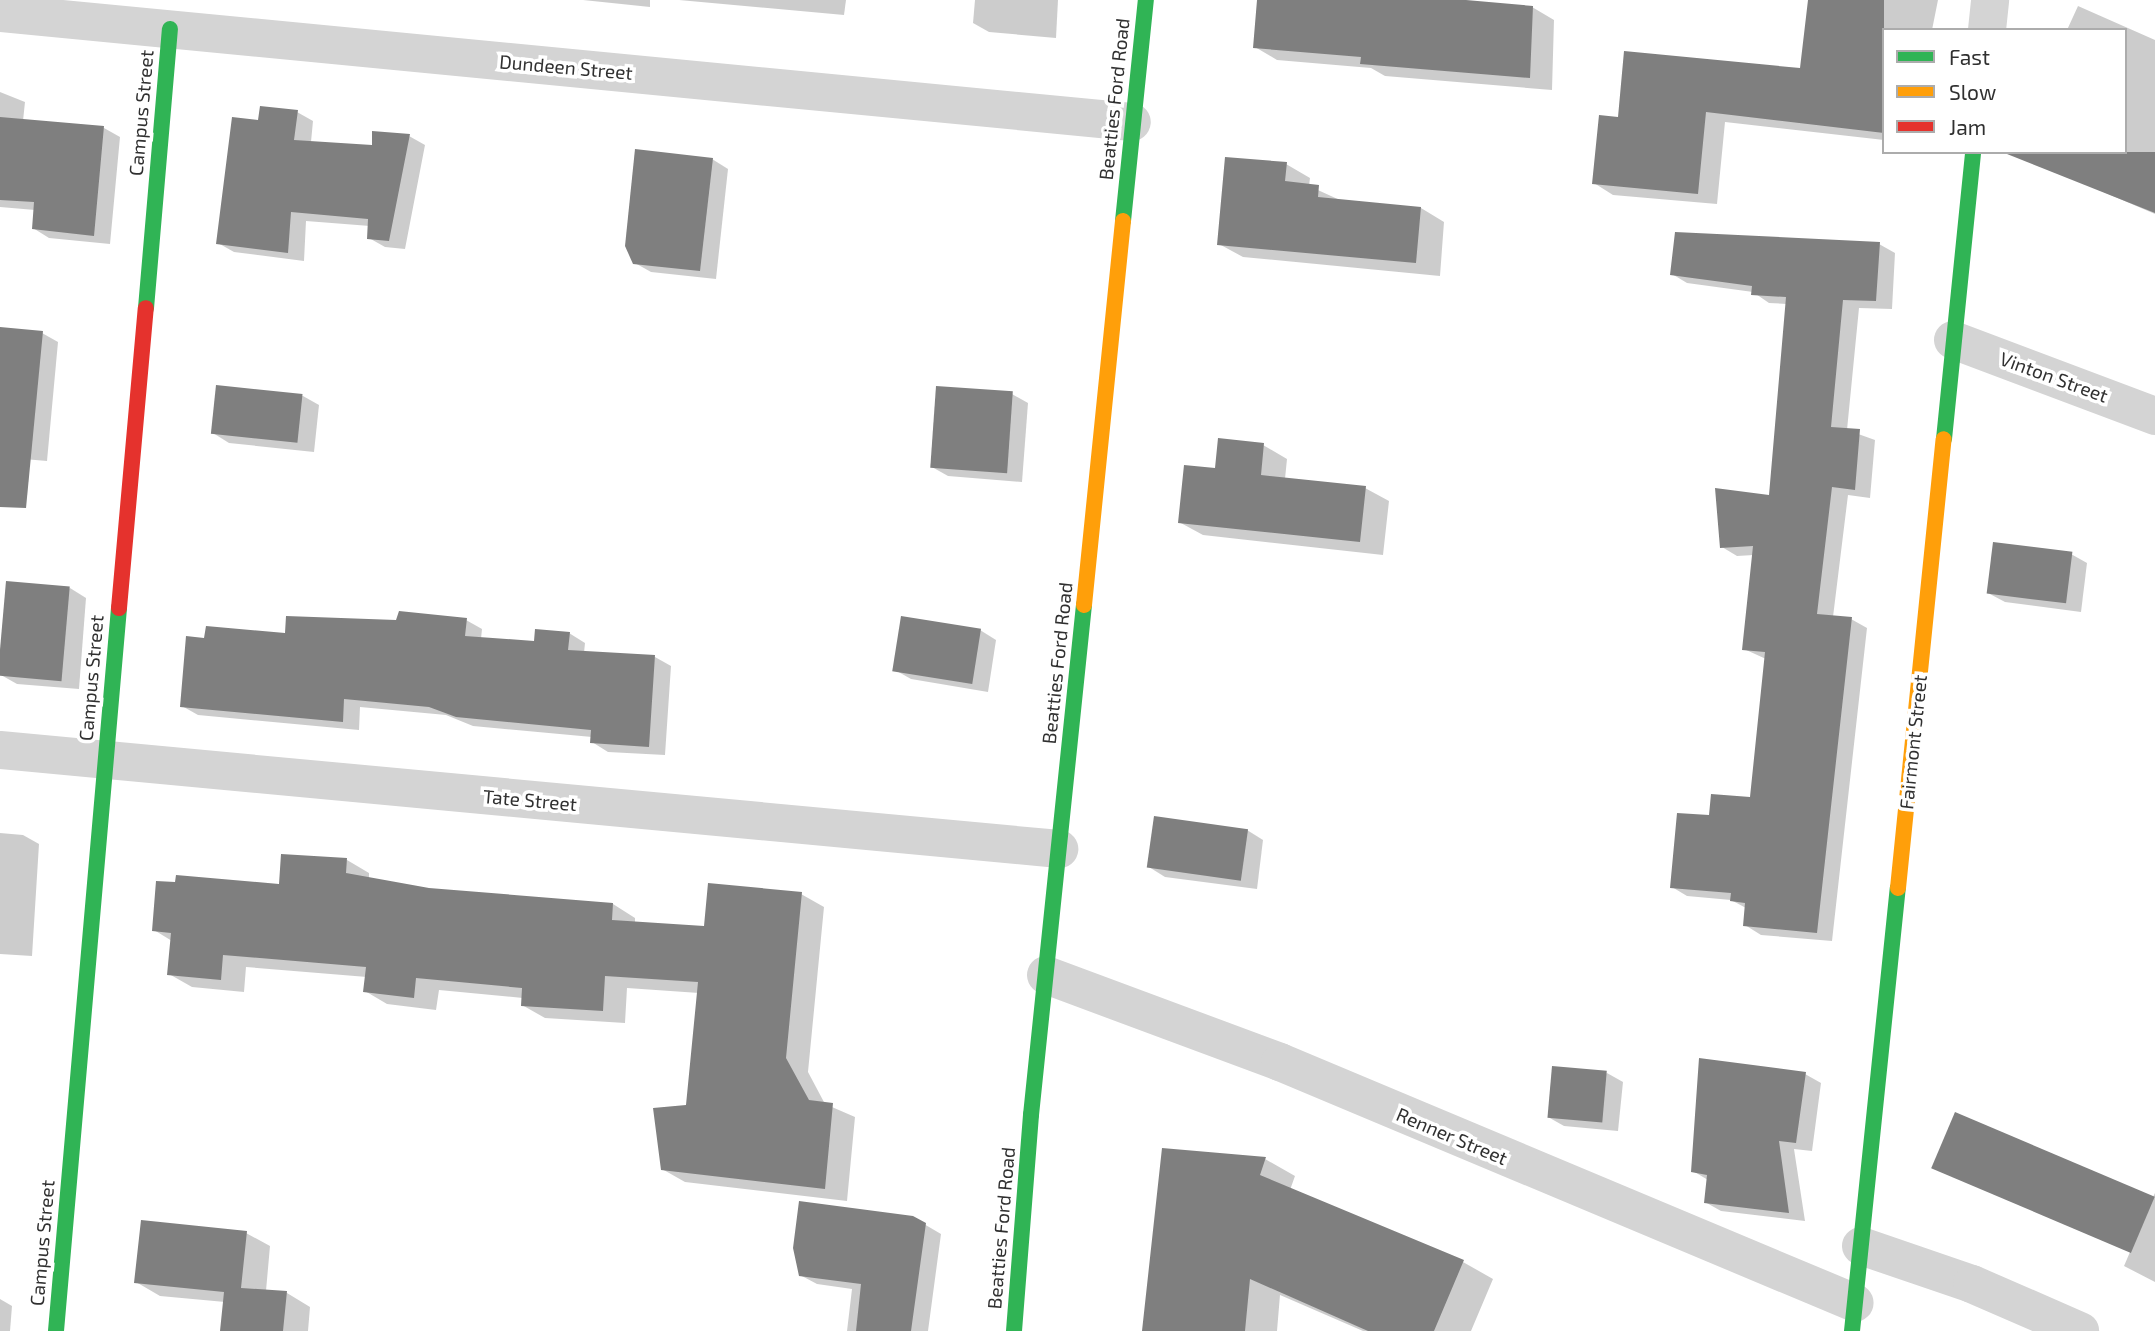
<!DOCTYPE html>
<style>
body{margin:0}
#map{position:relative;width:2155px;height:1331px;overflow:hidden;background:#fff;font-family:"Exo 2",sans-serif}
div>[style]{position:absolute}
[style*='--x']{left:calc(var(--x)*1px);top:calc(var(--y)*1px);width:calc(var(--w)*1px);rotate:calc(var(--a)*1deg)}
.shadow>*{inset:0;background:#0003}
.building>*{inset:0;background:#7f7f7f;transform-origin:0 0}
.street>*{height:38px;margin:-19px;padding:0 19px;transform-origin:19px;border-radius:19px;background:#d4d4d4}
.fast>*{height:16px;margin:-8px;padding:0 8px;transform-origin:8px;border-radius:8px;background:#30b455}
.slow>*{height:16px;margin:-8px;padding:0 8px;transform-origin:8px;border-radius:8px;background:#ff9f0a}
.jam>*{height:16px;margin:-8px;padding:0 8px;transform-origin:8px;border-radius:8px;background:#e5322d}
span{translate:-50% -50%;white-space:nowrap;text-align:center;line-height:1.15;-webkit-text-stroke:7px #fff;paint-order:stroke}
.street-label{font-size:19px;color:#303030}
.legend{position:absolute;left:1882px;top:28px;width:245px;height:126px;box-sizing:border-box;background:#fff;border:2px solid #acacac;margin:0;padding:9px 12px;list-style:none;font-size:21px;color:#303030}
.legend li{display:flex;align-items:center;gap:14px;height:35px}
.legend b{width:35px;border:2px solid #acacac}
</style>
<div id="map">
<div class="shadow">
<i style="clip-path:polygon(583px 0,650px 0,650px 7px)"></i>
<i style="clip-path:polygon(679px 0,846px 0,844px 15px)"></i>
<i style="clip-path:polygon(975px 0,1058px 0,1056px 38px,989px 32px,973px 23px)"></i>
<i style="clip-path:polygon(1259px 0,1446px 0,1532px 7px,1554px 20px,1552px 90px,1385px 76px,1371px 68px,1277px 60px,1255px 47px)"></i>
<i style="clip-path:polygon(1806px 0,1938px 0,1932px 30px,1884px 30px,1884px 140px,1725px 122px,1717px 204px,1613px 195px,1594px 183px,1619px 118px,1801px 70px,1810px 0)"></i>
<i style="clip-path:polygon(2078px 6px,2155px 40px,2155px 214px,2059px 173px,2125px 152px,2125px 30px,2067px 30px)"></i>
<i style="clip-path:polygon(0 92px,25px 102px,23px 121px,104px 128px,120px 137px,110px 244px,49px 238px,33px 228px,35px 210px,0 207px)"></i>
<i style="clip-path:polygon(297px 112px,313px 121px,311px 142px,373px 147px,409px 136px,425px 145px,405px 249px,385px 247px,369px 238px,370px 226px,306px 221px,304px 261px,234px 252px,218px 243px,259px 122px)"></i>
<i style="clip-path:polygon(712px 159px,728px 169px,716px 279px,651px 272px,635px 263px)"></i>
<i style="clip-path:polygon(1286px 164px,1310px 178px,1309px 186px,1342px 201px,1421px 208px,1444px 222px,1440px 276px,1243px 257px,1219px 244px)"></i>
<i style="clip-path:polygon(1879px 244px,1895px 253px,1892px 309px,1859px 308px,1847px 430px,1875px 440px,1870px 498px,1848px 495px,1833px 617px,1851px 619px,1867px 628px,1832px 941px,1761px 935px,1745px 925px,1746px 908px,1731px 900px,1687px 896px,1672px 887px,1710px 817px,1752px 799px,1766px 659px,1744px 649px,1754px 555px,1737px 556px,1722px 547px,1770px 496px,1787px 304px,1769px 303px,1753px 292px,1687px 283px,1672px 274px)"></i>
<i style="clip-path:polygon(0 329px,42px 333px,58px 342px,47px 461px,0 457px)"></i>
<i style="clip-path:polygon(217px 387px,303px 396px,319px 405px,314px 452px,229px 443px,213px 433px)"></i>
<i style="clip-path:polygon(1012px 394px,1028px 403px,1022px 482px,948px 476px,932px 467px)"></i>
<i style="clip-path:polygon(1263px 445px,1287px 459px,1285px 479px,1365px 488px,1389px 501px,1383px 555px,1203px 535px,1179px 522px,1217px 470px)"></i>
<i style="clip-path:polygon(2071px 554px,2087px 563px,2081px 612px,2005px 602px,1988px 593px)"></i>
<i style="clip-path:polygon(70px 588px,86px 598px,79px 689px,17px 684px,1px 675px)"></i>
<i style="clip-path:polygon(466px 620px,482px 629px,481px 639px,535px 643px,569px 633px,585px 643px,584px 653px,655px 657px,671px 666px,665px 755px,608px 752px,592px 742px,592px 737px,473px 726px,446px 715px,360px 707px,359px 730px,198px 715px,182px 706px,206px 640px)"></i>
<i style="clip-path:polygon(980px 630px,996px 640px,988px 692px,911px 679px,895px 670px)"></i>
<i style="clip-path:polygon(1247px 830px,1263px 840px,1257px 889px,1165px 877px,1149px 867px)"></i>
<i style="clip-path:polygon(0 833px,23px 835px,39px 844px,32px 956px,0 954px)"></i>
<i style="clip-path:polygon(347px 860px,369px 873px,369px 879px,429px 889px,613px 904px,635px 918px,635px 923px,705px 928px,801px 894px,824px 907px,808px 1072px,825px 1104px,855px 1117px,847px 1201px,685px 1182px,662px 1169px,688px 1107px,699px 993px,627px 988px,625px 1023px,545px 1018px,522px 1005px,523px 998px,439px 990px,436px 1010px,387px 1004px,365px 991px,367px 977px,246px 967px,244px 992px,192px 987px,169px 974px,172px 941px,154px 930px)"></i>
<i style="clip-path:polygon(1607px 1073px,1623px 1082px,1618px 1131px,1564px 1126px,1548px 1117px)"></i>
<i style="clip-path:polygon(1805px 1074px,1821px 1083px,1812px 1151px,1794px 1149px,1805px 1221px,1721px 1211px,1705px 1202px,1708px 1180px,1693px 1171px)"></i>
<i style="clip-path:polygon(1265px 1159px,1295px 1176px,1290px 1190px,1463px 1262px,1493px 1279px,1471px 1331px,1363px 1331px,1280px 1295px,1277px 1331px,1144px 1331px)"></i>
<i style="clip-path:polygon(1934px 1167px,2153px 1197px,2155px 1193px,2155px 1282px,2124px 1266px,2130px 1252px)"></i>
<i style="clip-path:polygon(912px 1217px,941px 1234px,928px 1331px,847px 1331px,852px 1289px,817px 1284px,800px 1275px)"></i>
<i style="clip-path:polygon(246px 1233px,270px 1246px,266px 1291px,287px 1293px,310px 1307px,308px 1331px,222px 1331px,225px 1302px,160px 1296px,136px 1282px)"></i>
<i style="clip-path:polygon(0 1299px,12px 1306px,10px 1331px,0 1331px)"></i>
</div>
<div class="building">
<i style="clip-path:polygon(1257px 0,1466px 0,1533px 6px,1530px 78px,1360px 64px,1361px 57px,1253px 48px)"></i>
<i style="clip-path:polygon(1808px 0,1884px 0,1884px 133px,1706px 112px,1698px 194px,1592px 184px,1599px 115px,1618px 117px,1624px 51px,1800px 68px)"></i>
<i style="clip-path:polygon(260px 106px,298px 110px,294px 140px,372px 145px,372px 131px,410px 134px,389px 241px,367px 239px,368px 219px,291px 212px,288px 253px,216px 244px,232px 117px,258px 120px)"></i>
<i style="clip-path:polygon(0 117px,104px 126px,94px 236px,32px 229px,34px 202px,0 200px)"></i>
<i style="clip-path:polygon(635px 149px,713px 158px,700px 271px,633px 264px,625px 246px)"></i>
<i style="clip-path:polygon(2007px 152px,2155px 152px,2155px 213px,2007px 154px)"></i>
<i style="clip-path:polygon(1225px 157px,1287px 162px,1285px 181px,1319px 185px,1318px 197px,1421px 207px,1416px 263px,1217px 245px)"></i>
<i style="clip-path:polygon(1675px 232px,1880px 242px,1876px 301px,1843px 300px,1831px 427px,1860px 429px,1855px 490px,1832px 487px,1817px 614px,1852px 617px,1817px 933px,1743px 926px,1745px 903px,1730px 901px,1731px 893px,1670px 888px,1677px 813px,1709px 815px,1711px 794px,1750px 797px,1765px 652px,1742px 650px,1753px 546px,1720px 548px,1715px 488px,1769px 495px,1786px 297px,1751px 295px,1752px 286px,1670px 275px)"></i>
<i style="clip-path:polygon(0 327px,43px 331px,26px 508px,0 507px)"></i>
<i style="left:216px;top:385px;width:87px;height:49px;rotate:6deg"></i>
<i style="left:936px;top:386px;width:77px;height:82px;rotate:4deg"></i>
<i style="clip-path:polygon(1218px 438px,1264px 443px,1261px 475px,1366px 486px,1360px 542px,1178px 523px,1184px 465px,1215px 468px)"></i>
<i style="left:1993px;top:542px;width:80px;height:52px;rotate:7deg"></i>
<i style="left:6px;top:581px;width:64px;height:95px;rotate:5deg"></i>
<i style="clip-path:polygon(399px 611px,467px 618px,465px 636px,534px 641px,535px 629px,570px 632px,568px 650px,655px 655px,649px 747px,590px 743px,591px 730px,456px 717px,429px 707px,344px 699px,343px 722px,180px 707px,186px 636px,204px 638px,206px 626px,285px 633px,286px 616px,396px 620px)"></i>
<i style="left:901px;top:616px;width:81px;height:56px;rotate:9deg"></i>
<i style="left:1154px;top:816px;width:95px;height:52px;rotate:8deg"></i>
<i style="clip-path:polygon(281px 854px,347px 858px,346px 873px,429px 888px,613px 903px,612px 920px,704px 926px,708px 883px,802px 892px,786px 1058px,809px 1100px,833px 1103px,825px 1189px,661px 1170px,653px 1108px,686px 1105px,698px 982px,605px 976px,603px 1011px,521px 1006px,522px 988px,416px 978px,414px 998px,363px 992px,366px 967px,223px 955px,221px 980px,167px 975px,171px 933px,152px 931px,156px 881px,175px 882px,176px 875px,279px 884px)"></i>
<i style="clip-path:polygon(1699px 1058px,1806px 1072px,1796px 1143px,1779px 1141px,1789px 1213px,1704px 1203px,1707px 1175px,1691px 1172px)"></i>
<i style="left:1552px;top:1066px;width:55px;height:52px;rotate:5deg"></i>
<i style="left:1955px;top:1112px;width:217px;height:61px;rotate:23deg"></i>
<i style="clip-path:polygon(1162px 1148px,1266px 1157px,1260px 1175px,1464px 1260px,1434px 1331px,1368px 1331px,1250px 1279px,1245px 1331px,1142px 1331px)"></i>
<i style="clip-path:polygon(799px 1201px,913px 1216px,926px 1223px,911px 1331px,856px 1331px,861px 1284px,799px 1276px,793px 1248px)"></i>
<i style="clip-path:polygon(141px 1220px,247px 1231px,241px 1288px,287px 1291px,283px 1331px,220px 1331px,224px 1292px,134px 1283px)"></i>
</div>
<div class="street">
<i style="--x:0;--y:13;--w:1137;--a:5.5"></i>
<i style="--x:1987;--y:30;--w:30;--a:-84"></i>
<i style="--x:1953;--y:340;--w:216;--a:20.6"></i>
<i style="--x:0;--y:750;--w:1064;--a:5.34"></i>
<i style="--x:1046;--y:975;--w:250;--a:20.4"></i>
<i style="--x:1280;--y:1062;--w:623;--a:22.74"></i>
<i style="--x:1861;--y:1246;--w:117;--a:18.9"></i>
<i style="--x:1972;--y:1284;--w:118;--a:23.5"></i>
</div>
<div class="fast">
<i style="--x:1123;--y:221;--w:222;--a:-84.1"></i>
<i style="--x:146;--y:308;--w:280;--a:-85.1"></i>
<i style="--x:1944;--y:439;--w:288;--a:-84.2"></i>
<i style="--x:56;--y:1331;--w:726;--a:-85.02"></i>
<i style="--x:1014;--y:1331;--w:217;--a:-85.5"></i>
<i style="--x:1031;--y:1115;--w:513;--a:-84.07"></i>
<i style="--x:1852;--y:1331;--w:445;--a:-84.1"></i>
</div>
<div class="slow">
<i style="--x:1084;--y:605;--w:386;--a:-84.2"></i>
<i style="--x:1898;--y:888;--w:451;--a:-84.2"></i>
</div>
<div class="jam">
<i style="--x:119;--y:608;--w:301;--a:-84.9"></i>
</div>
<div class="street-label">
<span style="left:566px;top:67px;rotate:5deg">Dundeen Street</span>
<span style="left:1114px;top:99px;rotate:-84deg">Beatties Ford Road</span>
<span style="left:141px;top:113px;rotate:-85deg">Campus Street</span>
<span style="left:2054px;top:377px;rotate:20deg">Vinton Street</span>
<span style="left:1057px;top:663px;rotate:-84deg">Beatties Ford Road</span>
<span style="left:91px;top:678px;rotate:-85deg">Campus Street</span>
<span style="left:1913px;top:742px;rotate:-84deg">Fairmont Street</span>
<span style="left:530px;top:800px;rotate:5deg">Tate Street</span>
<span style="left:1452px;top:1136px;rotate:23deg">Renner Street</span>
<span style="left:1001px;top:1228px;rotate:-85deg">Beatties Ford Road</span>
<span style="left:42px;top:1243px;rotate:-85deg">Campus Street</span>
</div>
<ul class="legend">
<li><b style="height:9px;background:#30b455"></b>Fast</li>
<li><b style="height:9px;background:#ff9f0a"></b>Slow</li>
<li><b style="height:9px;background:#e5322d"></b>Jam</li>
</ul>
</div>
